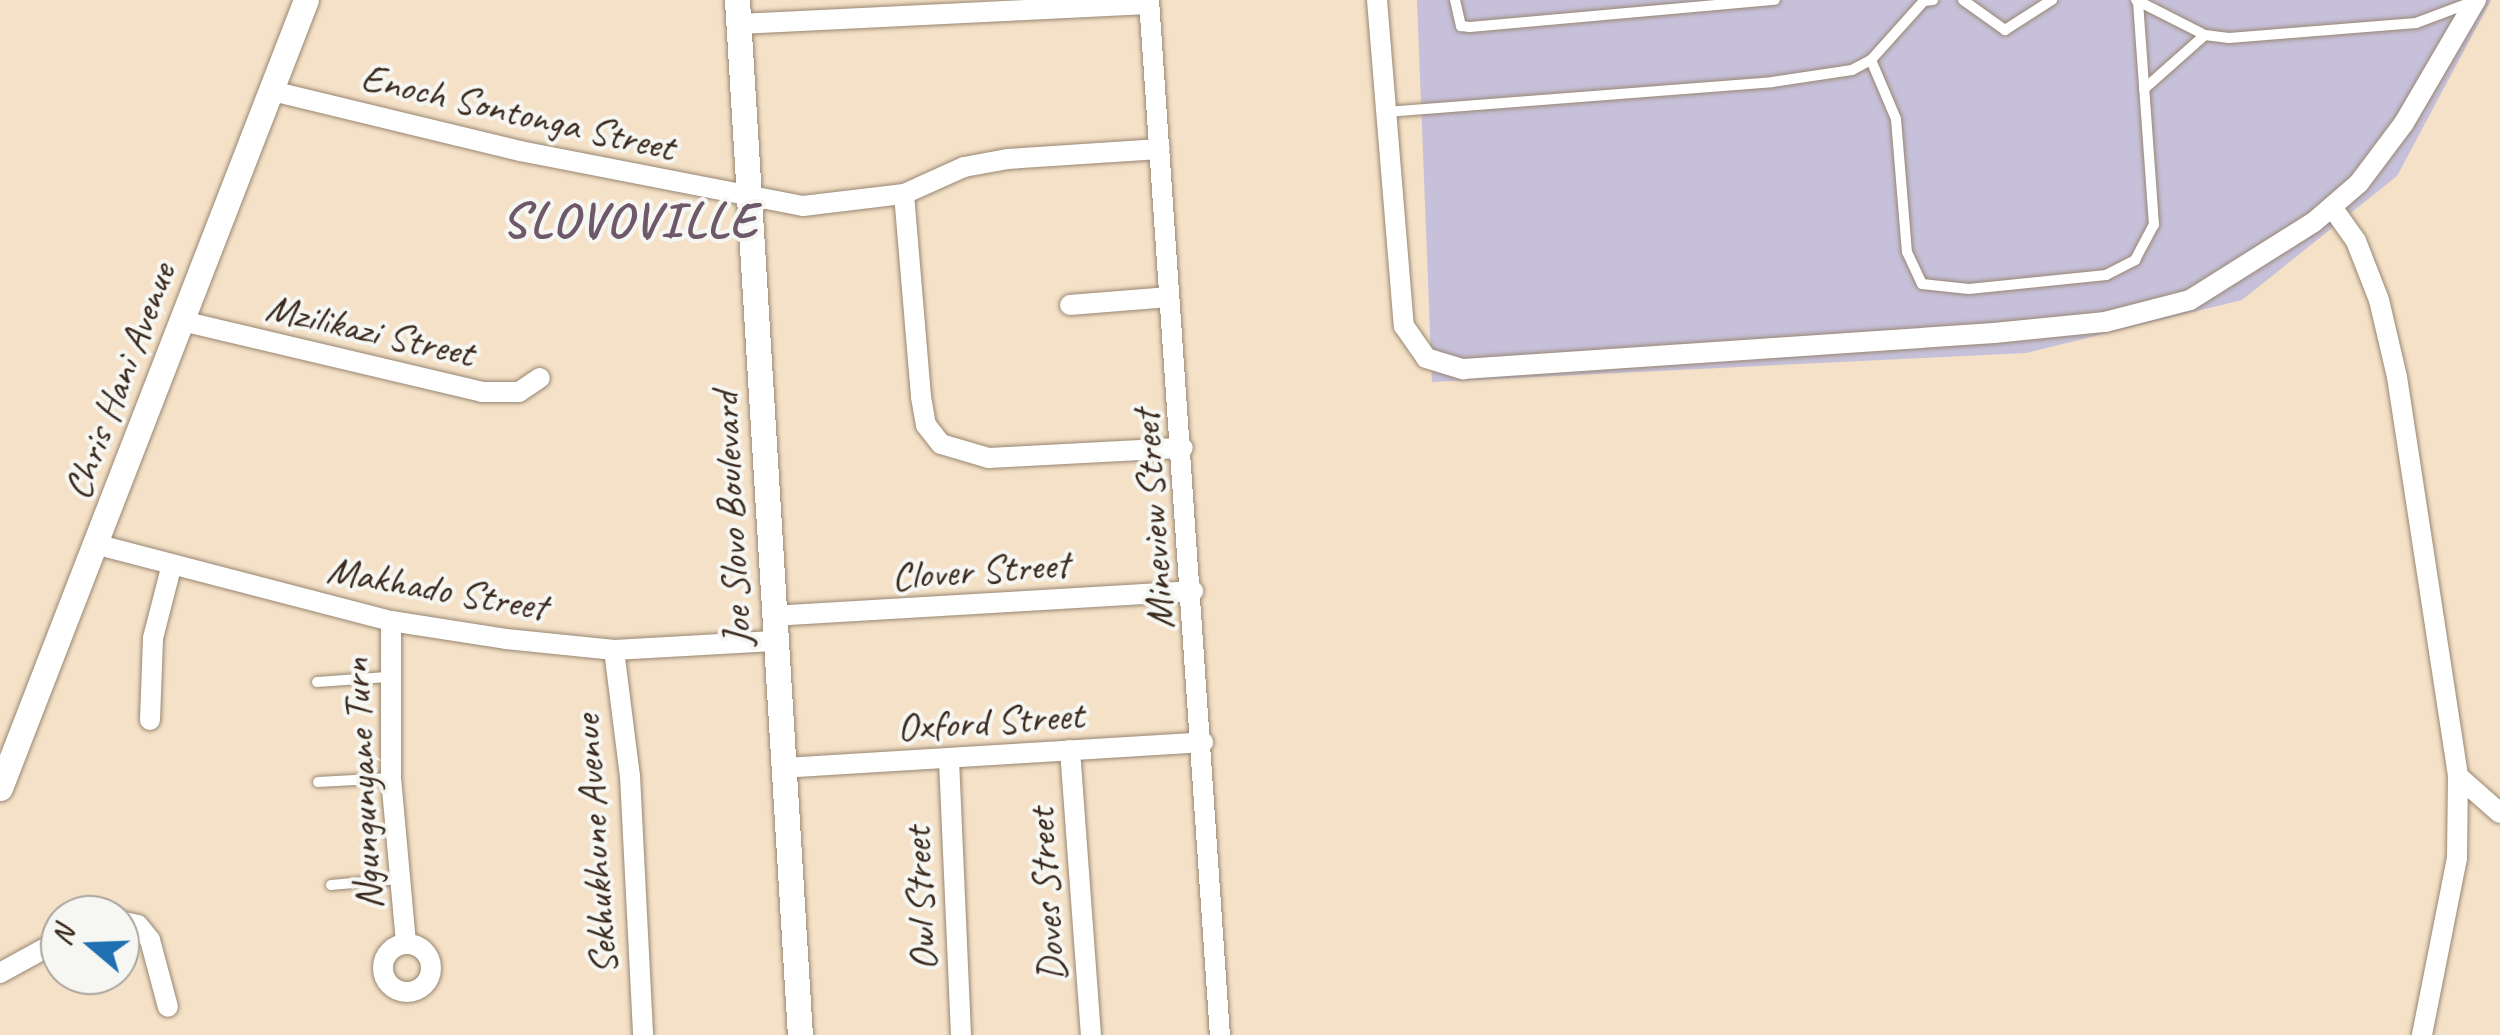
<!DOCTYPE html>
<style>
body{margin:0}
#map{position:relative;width:2500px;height:1035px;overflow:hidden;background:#f4e1c7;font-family:Caveat,sans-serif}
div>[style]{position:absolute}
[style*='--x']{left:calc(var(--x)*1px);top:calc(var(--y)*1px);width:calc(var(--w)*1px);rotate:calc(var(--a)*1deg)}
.industrial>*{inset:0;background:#c6c0da}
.roads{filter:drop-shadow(0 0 2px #988672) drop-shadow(0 0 2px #988672)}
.service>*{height:10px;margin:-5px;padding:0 5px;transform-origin:5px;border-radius:5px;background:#fff}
.minor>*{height:20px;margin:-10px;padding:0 10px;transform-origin:10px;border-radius:10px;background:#fff}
.minor>.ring{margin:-10px;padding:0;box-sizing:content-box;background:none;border:20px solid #fff;border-radius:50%}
.tertiary>*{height:25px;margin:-12.5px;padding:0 12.5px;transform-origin:12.5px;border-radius:12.5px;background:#fff}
span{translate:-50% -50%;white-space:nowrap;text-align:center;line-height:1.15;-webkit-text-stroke:8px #f6f6f2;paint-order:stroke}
.street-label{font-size:40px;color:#3b2a1e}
.district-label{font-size:50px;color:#6d596a;font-weight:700;letter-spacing:2.5px}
.north{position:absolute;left:40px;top:895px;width:100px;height:100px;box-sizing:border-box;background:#f6f6f2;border:2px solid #aba49d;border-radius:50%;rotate:289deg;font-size:28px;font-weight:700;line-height:40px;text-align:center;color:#3b2a1e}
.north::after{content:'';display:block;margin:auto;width:35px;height:45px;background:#1f6fb2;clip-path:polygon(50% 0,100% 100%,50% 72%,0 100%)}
</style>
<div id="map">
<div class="industrial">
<i style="clip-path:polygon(1417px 0,2491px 0,2397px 176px,2242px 300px,2026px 353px,1432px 382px)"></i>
</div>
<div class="roads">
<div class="service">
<i style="--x:1455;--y:0;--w:27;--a:77"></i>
<i style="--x:1461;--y:26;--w:9;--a:6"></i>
<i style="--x:1470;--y:27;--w:306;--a:-5.1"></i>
<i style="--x:1963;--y:0;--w:52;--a:35.5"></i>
<i style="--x:2005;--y:30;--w:56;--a:-32.6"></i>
<i style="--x:2136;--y:0;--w:77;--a:26.9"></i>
<i style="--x:2205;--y:35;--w:24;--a:7"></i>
<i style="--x:2229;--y:38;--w:188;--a:-4.6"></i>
<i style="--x:2416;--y:23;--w:60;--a:-20.6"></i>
<i style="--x:1871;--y:60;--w:64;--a:67"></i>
<i style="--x:1896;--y:119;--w:133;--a:85.3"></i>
<i style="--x:1907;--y:252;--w:35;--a:65"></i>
<i style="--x:1922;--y:284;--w:47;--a:6.1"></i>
<i style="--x:1969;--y:289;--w:138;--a:-5.8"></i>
<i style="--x:2106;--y:275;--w:33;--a:-27"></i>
<i style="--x:2135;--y:260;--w:40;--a:-62"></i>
<i style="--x:2154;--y:225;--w:225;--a:-94.1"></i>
<i style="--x:2144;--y:89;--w:81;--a:-41.5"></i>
<i style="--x:1386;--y:112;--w:387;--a:-4.4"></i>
<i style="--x:1772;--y:82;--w:81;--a:-8.5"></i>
<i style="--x:1852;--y:70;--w:21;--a:-28"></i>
<i style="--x:1871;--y:60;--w:79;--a:-48.1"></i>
<i style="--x:1924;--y:1;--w:9;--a:-6"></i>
<i style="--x:317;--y:682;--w:70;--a:-4.1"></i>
<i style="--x:318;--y:782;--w:73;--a:-3.1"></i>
<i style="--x:331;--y:885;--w:67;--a:-5.1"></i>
</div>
<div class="minor">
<i style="--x:1149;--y:0;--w:1037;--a:86.08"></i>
<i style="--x:1377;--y:0;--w:327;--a:85.3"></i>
<i style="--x:1404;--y:326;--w:39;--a:55"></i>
<i style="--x:1426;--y:358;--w:39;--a:17"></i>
<i style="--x:1463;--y:369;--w:532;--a:-3.88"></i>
<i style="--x:1994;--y:333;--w:112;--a:-5.7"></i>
<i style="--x:2105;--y:322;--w:88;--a:-14.5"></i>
<i style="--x:2190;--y:300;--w:146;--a:-32.2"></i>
<i style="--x:2314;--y:222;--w:60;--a:-40.9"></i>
<i style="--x:2359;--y:183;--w:75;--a:-53.1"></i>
<i style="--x:2404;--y:123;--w:143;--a:-59.7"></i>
<i style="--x:739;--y:24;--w:410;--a:-2.8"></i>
<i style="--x:272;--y:91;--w:255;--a:13.6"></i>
<i style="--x:520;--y:151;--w:288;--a:11"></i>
<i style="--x:803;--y:206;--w:102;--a:-6.8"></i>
<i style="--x:904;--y:194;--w:66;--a:-24.2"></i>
<i style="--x:964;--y:167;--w:45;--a:-10.3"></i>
<i style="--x:1008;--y:159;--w:152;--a:-3.8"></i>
<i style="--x:904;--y:194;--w:204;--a:85.2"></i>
<i style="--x:921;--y:397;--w:28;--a:80"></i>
<i style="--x:926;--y:425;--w:24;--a:52"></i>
<i style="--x:941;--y:444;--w:50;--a:16.3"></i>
<i style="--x:989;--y:458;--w:194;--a:-3"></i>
<i style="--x:2332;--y:207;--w:42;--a:54.8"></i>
<i style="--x:2356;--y:241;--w:63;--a:68.7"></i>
<i style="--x:2379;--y:300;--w:79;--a:76.8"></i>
<i style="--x:2397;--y:377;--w:404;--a:81.3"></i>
<i style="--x:2458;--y:776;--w:82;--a:90.7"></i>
<i style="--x:2457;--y:858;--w:180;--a:101.2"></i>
<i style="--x:1070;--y:305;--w:99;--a:-4.6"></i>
<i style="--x:182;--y:321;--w:308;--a:13.3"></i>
<i style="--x:482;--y:392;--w:37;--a:0"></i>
<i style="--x:519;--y:392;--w:25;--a:-34"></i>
<i style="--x:95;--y:544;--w:306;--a:14.6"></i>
<i style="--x:391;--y:621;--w:116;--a:8.9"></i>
<i style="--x:506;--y:639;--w:109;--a:5.8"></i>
<i style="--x:614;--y:650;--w:160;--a:-3.2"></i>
<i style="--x:773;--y:616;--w:421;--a:-3.4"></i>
<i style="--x:391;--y:621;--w:157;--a:90"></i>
<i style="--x:391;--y:778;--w:166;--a:84.8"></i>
<i style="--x:614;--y:650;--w:127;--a:82.8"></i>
<i style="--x:630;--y:776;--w:259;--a:87.1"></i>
<i style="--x:150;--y:720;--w:82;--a:-87.9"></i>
<i style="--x:153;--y:638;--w:72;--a:-75.6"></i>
<i style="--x:1070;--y:750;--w:286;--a:85.8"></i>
<i style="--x:949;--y:760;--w:275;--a:87.5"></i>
<i style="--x:782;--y:768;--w:422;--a:-3.5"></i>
<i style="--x:2458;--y:776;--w:56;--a:41.4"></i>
<i style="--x:120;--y:921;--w:18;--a:13"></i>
<i style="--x:138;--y:925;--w:19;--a:51"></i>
<i style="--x:150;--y:940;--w:69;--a:75"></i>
<i class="ring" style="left:383px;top:944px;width:28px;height:28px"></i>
<i style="--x:0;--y:973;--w:68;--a:-28.8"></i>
</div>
<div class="tertiary">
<i style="--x:737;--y:0;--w:1037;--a:86.52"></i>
<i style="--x:0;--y:788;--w:845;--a:-68.78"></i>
</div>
</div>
<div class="street-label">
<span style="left:518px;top:112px;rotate:13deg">Enoch Sontonga Street</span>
<span style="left:370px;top:330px;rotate:13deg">Mzilikazi Street</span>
<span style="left:119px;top:381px;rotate:-69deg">Chris Hani Avenue</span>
<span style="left:731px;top:519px;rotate:-93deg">Joe Slovo Boulevard</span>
<span style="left:1153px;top:520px;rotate:-94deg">Mineview Street</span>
<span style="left:980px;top:570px;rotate:-4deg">Clover Street</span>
<span style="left:437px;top:588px;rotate:10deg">Makhado Street</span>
<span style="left:990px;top:721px;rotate:-4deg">Oxford Street</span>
<span style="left:362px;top:784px;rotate:-93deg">Ngungunyane Turn</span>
<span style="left:595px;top:845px;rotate:-94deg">Sekhukhune Avenue</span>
<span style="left:1046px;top:895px;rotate:-94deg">Doves Street</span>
<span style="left:920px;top:899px;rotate:-93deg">Owl Street</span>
</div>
<div class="district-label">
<span style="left:630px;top:220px">SLOVOVILLE</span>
</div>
<div class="north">N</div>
</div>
